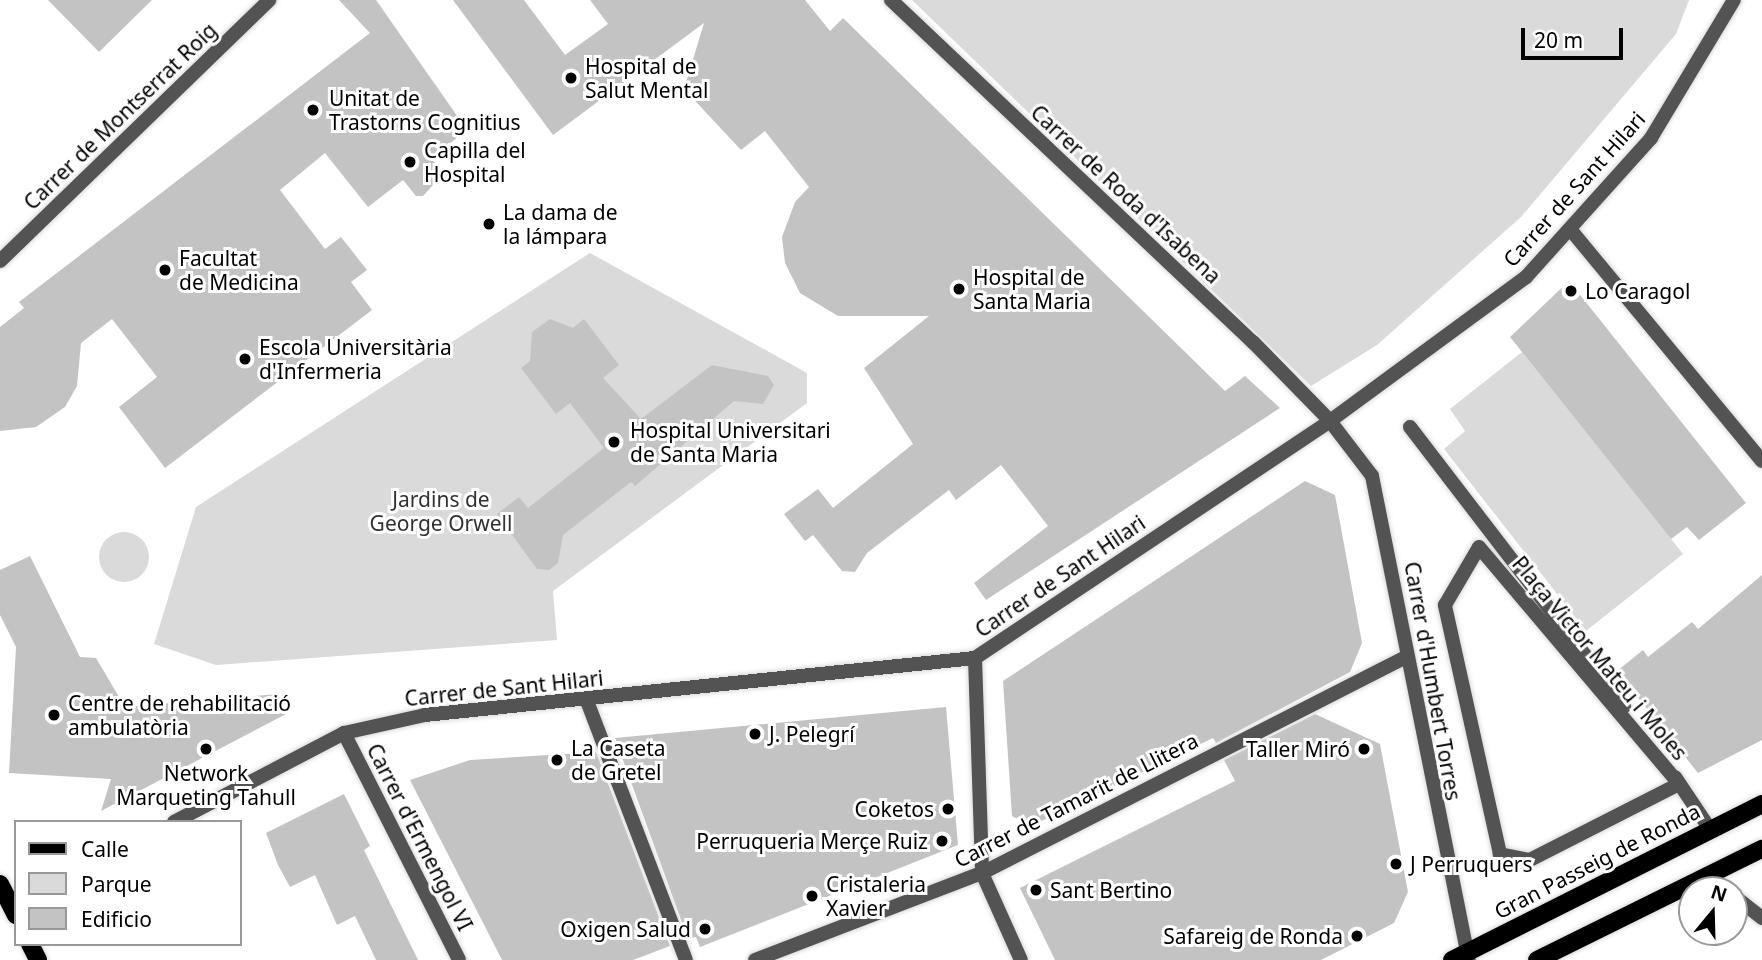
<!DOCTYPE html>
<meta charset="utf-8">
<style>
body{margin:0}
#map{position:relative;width:1762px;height:960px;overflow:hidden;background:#fff;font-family:"Noto Sans",sans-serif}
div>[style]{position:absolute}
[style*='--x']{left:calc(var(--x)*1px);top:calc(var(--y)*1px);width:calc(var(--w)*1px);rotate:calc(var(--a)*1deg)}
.green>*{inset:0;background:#dadada}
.round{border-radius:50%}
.building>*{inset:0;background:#c3c3c3}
.roads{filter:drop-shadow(0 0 2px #dbdbdb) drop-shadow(0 0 2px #dbdbdb)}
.pedestrian>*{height:14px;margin:-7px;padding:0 7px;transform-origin:7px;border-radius:7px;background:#535353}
.minor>*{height:14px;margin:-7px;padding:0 7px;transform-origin:7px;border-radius:7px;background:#535353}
.primary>*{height:18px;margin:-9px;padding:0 9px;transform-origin:9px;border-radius:9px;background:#000}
.dots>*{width:19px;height:19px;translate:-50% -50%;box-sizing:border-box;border:4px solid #fff;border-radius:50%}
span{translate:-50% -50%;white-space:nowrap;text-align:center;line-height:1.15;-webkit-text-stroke:6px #fff;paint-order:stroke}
.poi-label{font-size:21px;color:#000}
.left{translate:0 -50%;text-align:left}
.right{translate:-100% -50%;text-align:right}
.street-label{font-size:21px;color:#000}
.park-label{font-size:21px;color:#313131}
.legend{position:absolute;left:14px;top:820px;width:228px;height:126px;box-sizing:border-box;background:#fff;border:2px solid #999;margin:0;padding:9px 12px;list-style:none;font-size:21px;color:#000}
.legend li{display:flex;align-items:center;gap:14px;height:35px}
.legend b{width:35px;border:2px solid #999}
.north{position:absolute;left:1678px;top:876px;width:70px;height:70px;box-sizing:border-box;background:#fff;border:2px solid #999;border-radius:50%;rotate:19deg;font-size:19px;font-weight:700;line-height:28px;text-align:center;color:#000}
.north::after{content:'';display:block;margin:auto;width:24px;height:32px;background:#000;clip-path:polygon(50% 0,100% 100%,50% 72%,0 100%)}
.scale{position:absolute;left:1521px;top:28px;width:102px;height:32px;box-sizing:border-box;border:4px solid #000;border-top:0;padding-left:9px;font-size:21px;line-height:24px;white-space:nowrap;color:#000;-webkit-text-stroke:5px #fff;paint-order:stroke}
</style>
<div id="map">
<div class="green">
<i style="clip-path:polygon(912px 0,1689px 0,1676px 34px,1521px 217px,1377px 345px,1311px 386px)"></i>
<i style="clip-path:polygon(590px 253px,807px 373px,807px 403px,553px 591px,557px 640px,216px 665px,154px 644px,196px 507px)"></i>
<i style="clip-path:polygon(1522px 352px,1683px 554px,1586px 631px,1444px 449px,1465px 431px,1450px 409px)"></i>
<i class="round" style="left:99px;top:532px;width:50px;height:50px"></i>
</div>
<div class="building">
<i style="clip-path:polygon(48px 0,152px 0,99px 52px)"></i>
<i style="clip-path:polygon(339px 0,376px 0,467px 130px,431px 158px,444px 173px,423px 196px,416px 196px,403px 180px,368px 207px,325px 153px,280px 190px,325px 249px,341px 237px,367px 270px,351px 282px,372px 310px,165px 468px,119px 407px,157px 377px,112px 319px,81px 343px,77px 386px,65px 407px,36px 427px,0 431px,0 327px,24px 308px,19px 302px,370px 33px)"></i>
<i style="clip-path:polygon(453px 0,524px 0,565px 55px,608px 24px,590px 0,805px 0,830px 31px,843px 18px,1225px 391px,1245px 376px,1280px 408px,986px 600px,974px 583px,1048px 526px,1001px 465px,956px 500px,949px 490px,867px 553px,855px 572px,842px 571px,813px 535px,805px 541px,784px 514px,818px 489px,833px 508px,913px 444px,864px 368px,929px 316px,838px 316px,800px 293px,785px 263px,782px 237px,795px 202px,809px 187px,765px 131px,741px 150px,684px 89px,704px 23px,553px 135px)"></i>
<i style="clip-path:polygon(1569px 281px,1746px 503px,1699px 540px,1687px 527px,1671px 539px,1510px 337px)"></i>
<i style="clip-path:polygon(550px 319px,573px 328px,584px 319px,619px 365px,603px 378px,641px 419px,712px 365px,768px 376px,774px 385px,763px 404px,734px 401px,635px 486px,631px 482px,563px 535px,558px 563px,549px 570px,537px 569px,497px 514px,519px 497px,528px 508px,604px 448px,570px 403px,556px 414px,521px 368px,530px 361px,532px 332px)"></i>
<i style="clip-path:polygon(1305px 481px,1335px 495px,1362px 643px,1350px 672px,1216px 743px,1213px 738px,1031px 826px,1012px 816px,1003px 681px)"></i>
<i style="clip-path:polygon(30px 556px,80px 657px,96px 658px,125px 707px,278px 694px,288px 713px,101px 811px,111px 779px,9px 773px,16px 647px,0 615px,0 570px)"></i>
<i style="clip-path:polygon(1762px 575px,1762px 740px,1698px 773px,1617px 671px,1643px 650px,1648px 657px,1692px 622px,1698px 629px)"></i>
<i style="clip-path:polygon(946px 707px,958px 845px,700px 947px,696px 937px,688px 939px,615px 738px)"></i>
<i style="clip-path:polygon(1315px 714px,1380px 744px,1408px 892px,1394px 923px,1321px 960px,1055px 960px,1020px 888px,1235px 781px,1224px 760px)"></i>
<i style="clip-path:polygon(596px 752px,670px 946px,633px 960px,502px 960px,410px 780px,470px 760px)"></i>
<i style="clip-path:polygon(344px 794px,370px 846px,364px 850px,418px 960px,376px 960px,355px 916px,337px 925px,315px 875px,290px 887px,278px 865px,266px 833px)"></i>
</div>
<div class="roads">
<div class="pedestrian">
<i style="--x:1570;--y:229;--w:301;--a:50.4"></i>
<i style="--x:1410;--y:427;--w:352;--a:52.5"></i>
<i style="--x:1479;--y:547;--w:310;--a:49.8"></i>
<i style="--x:1679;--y:784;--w:167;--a:153"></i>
<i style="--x:1530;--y:860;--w:31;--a:-169"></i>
<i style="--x:1500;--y:854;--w:255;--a:-102.5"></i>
<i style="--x:1445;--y:605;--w:67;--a:-59.6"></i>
<i style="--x:1675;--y:777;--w:63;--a:56.1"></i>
</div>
<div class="minor">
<i style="--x:891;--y:0;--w:498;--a:43.4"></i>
<i style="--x:1253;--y:342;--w:110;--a:45.7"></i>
<i style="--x:1330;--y:421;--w:69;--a:52.6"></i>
<i style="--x:1372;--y:476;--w:494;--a:78.7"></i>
<i style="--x:0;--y:261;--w:375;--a:-44.1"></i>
<i style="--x:975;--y:658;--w:215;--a:88.1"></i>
<i style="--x:982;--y:873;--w:95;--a:65.9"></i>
<i style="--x:587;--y:701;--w:277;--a:69.1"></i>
<i style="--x:344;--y:733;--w:254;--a:63.1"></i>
<i style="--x:174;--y:822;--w:192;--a:-27.6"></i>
<i style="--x:344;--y:733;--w:83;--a:-12.5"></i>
<i style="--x:425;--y:715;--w:553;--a:-5.92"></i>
<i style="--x:975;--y:658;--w:427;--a:-33.7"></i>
<i style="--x:1330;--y:421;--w:243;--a:-36.3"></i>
<i style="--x:1526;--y:277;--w:187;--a:-48"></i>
<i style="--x:1651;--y:138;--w:161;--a:-59"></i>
<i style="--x:1709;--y:876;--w:23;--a:38"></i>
<i style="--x:1734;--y:896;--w:36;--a:38"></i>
<i style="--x:755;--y:960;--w:243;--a:-21"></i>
<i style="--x:982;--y:873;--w:477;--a:-27"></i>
</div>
<div class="primary">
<i style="--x:0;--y:884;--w:35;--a:63"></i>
<i style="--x:30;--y:944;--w:18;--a:63"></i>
<i style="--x:1452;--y:960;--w:347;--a:-26.7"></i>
<i style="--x:1537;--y:960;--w:251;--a:-26.3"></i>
</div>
</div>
<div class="dots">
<i style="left:571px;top:78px;background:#000"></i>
<i style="left:313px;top:110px;background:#000"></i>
<i style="left:410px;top:162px;background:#000"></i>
<i style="left:489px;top:224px;background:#000"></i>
<i style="left:165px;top:270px;background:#000"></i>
<i style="left:959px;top:289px;background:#000"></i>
<i style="left:1571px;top:291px;background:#000"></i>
<i style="left:245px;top:359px;background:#000"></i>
<i style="left:614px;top:442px;background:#000"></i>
<i style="left:54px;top:715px;background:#000"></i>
<i style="left:755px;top:734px;background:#000"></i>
<i style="left:206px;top:749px;background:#000"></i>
<i style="left:1364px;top:749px;background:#000"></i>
<i style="left:557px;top:760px;background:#000"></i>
<i style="left:948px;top:809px;background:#000"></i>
<i style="left:942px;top:841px;background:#000"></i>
<i style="left:1396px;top:864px;background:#000"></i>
<i style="left:1036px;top:890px;background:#000"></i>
<i style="left:812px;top:896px;background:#000"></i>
<i style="left:705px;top:929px;background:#000"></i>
<i style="left:1357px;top:936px;background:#000"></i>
</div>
<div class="poi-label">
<span class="left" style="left:585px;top:78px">Hospital de<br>Salut Mental</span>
<span class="left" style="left:329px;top:110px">Unitat de<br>Trastorns Cognitius</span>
<span class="left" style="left:424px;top:162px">Capilla del<br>Hospital</span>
<span class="left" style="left:503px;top:224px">La dama de<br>la lámpara</span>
<span class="left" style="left:179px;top:270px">Facultat<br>de Medicina</span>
<span class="left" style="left:973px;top:289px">Hospital de<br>Santa Maria</span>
<span class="left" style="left:1585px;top:291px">Lo Caragol</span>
<span class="left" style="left:259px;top:359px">Escola Universitària<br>d'Infermeria</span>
<span class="left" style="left:630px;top:442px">Hospital Universitari<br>de Santa Maria</span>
<span class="left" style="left:68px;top:715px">Centre de rehabilitació<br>ambulatòria</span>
<span class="left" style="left:769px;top:734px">J. Pelegrí</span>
<span class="left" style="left:571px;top:760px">La Caseta<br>de Gretel</span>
<span class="right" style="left:1350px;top:749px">Taller Miró</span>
<span style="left:206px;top:785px">Network<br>Marqueting Tahull</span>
<span class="right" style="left:934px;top:809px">Coketos</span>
<span class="right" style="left:928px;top:841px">Perruqueria Merçe Ruiz</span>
<span class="left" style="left:1410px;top:864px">J Perruquers</span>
<span class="left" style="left:826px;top:896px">Cristaleria<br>Xavier</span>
<span class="left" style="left:1050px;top:890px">Sant Bertino</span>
<span class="right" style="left:691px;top:929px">Oxigen Salud</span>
<span class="right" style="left:1343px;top:936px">Safareig de Ronda</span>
</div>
<div class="street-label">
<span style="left:120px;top:116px;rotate:-44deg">Carrer de Montserrat Roig</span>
<span style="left:1574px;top:189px;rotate:-48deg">Carrer de Sant Hilari</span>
<span style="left:1126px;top:194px;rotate:43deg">Carrer de Roda d'Isabena</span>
<span style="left:1060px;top:576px;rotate:-34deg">Carrer de Sant Hilari</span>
<span style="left:1600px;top:658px;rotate:50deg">Plaça Victor Mateu i Moles</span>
<span style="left:1433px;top:681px;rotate:80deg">Carrer d'Humbert Torres</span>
<span style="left:504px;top:688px;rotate:-6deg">Carrer de Sant Hilari</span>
<span style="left:1076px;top:800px;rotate:-27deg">Carrer de Tamarit de Llitera</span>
<span style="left:420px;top:837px;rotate:63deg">Carrer d'Ermengol VI</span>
<span style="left:1597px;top:861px;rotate:-27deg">Gran Passeig de Ronda</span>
</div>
<div class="park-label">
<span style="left:441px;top:511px">Jardins de<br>George Orwell</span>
</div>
<ul class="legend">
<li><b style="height:9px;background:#000"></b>Calle</li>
<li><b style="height:19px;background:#dadada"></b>Parque</li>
<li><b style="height:19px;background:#c3c3c3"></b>Edificio</li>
</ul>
<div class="north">N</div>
<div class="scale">20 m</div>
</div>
